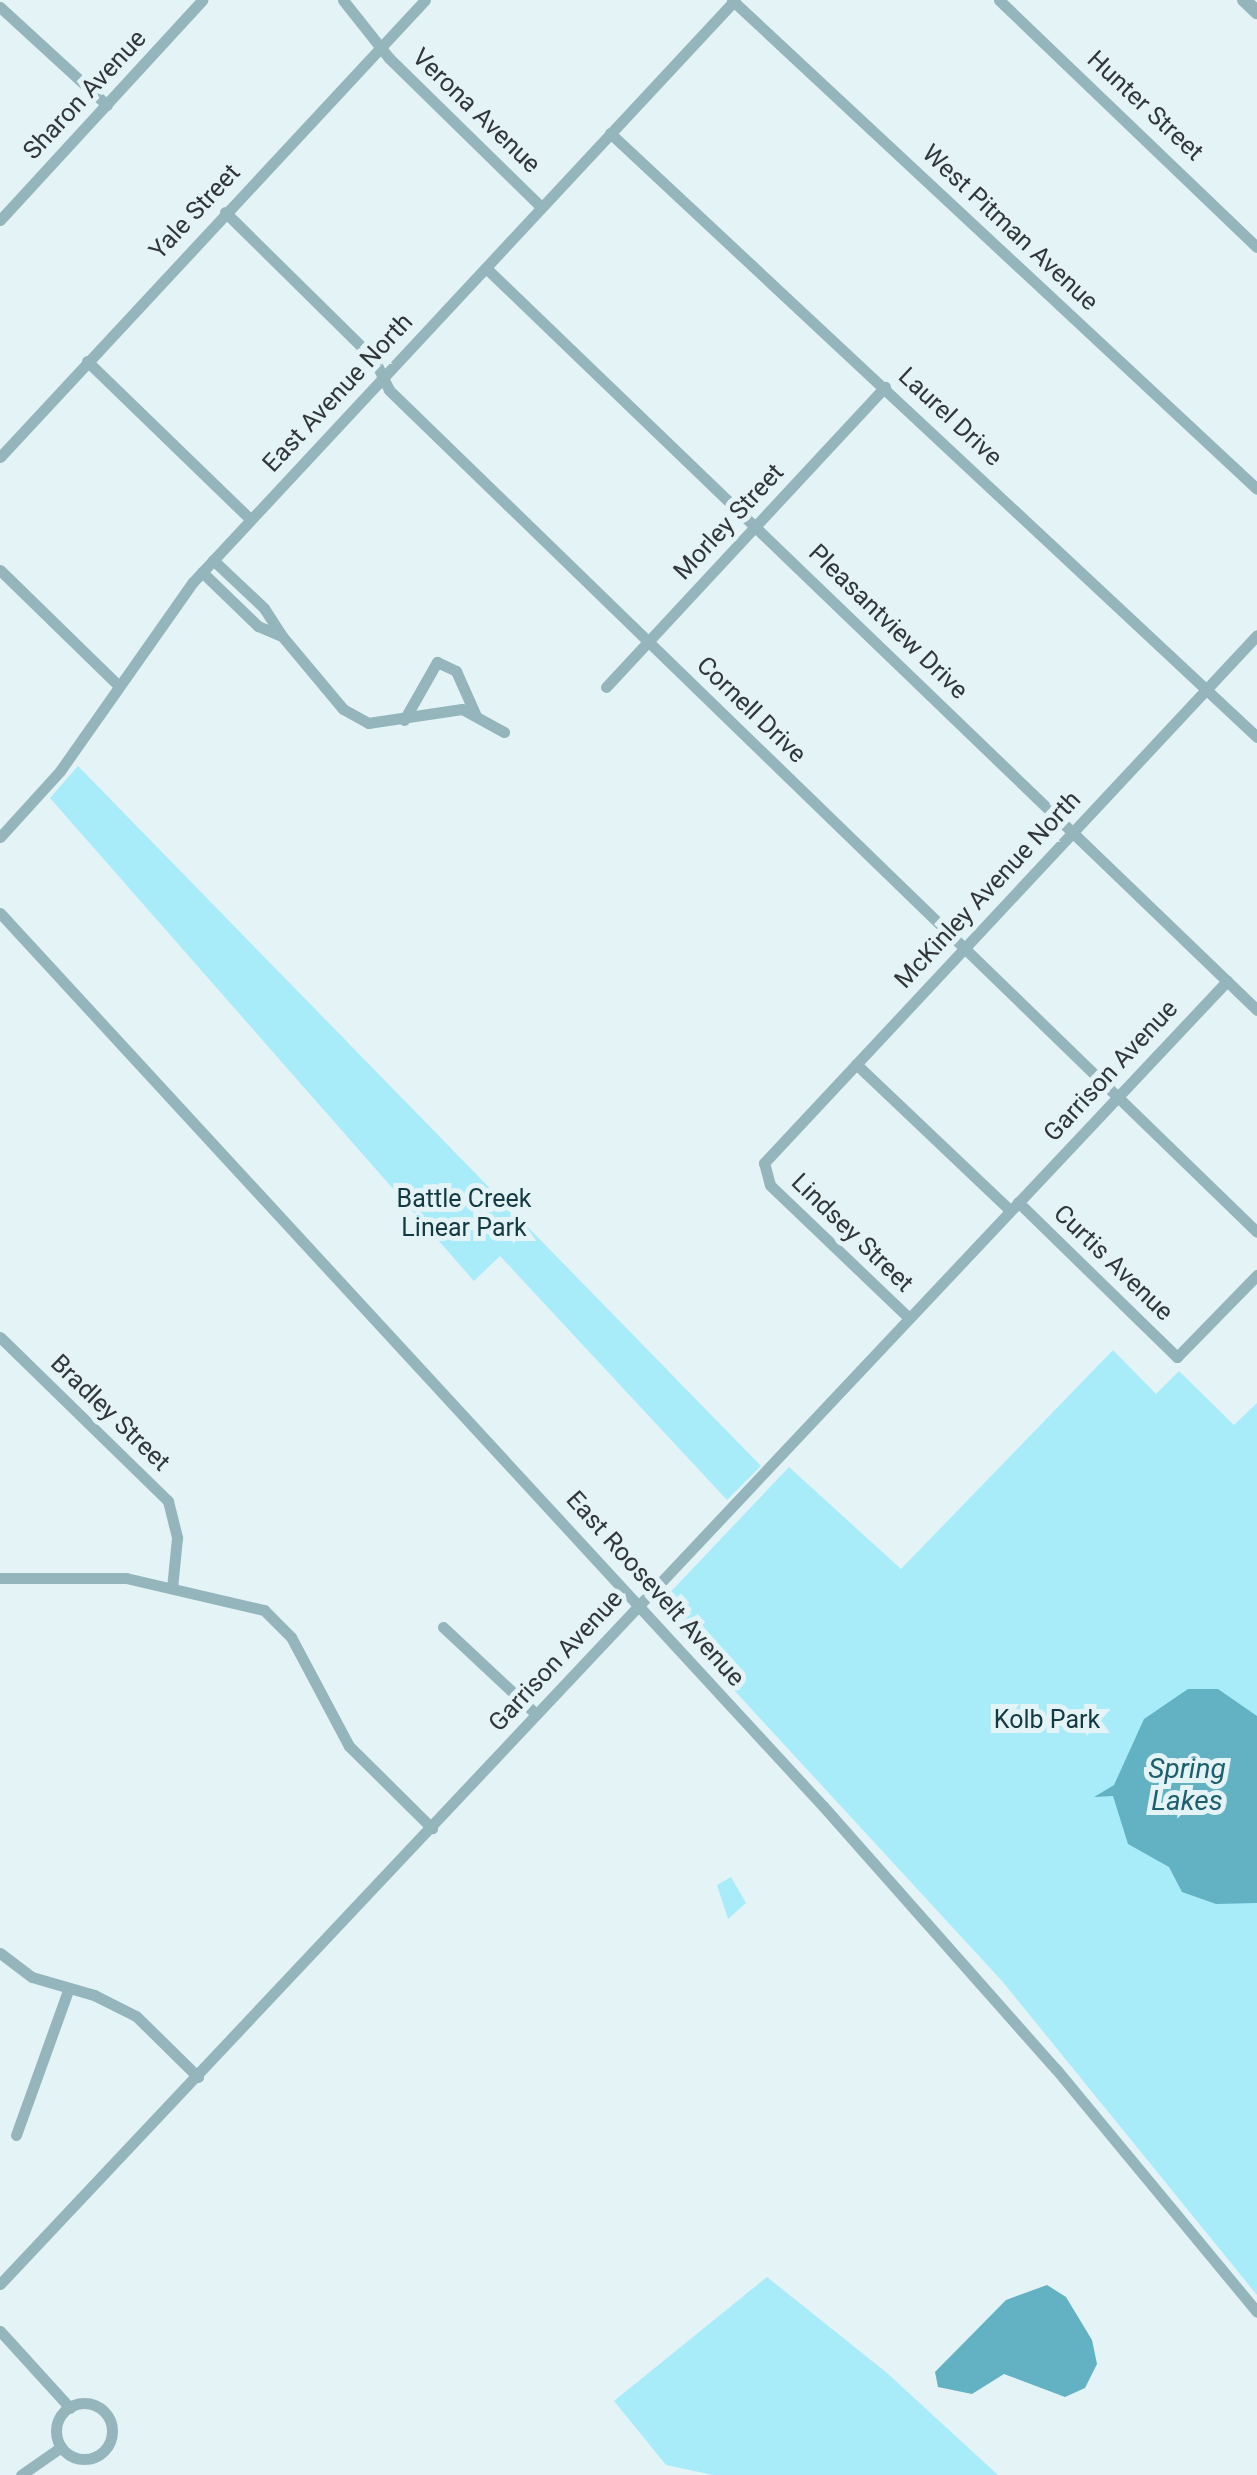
<!DOCTYPE html>
<style>
body{margin:0}
#map{position:relative;width:1257px;height:2475px;overflow:hidden;background:#e4f3f6;font-family:Roboto,sans-serif}
div>[style]{position:absolute}
[style*='--x']{left:calc(var(--x)*1px);top:calc(var(--y)*1px);width:calc(var(--w)*1px);rotate:calc(var(--a)*1deg)}
.green>*{inset:0;background:#a8ecfa}
.water>*{inset:0;background:#62b2c3}
.minor>*{height:11px;margin:-5.5px;padding:0 5.5px;transform-origin:5.5px;border-radius:5.5px;background:#94b5bc}
.minor>.ring{margin:-5.5px;padding:0;box-sizing:content-box;background:none;border:11px solid #94b5bc;border-radius:50%}
.tertiary>*{height:14px;margin:-7px;padding:0 7px;transform-origin:7px;border-radius:7px;background:#94b5bc}
span{translate:-50% -50%;white-space:nowrap;text-align:center;line-height:1.15;-webkit-text-stroke:10px #e4f3f6;paint-order:stroke}
.street-label{font-size:25px;color:#313738}
.park-label{font-size:25px;color:#133a42}
.water-label{font-size:28px;color:#1d5f6c;font-style:italic}
</style>
<div id="map">
<div class="green">
<i style="clip-path:polygon(78px 766px,761px 1466px,727px 1500px,500px 1256px,474px 1281px,50px 798px)"></i>
<i style="clip-path:polygon(1113px 1350px,1156px 1394px,1179px 1371px,1234px 1425px,1257px 1403px,1257px 2295px,1002px 1981px,662px 1612px,662px 1601px,789px 1467px,901px 1569px)"></i>
<i style="clip-path:polygon(731px 1877px,746px 1903px,728px 1919px,717px 1885px)"></i>
<i style="clip-path:polygon(767px 2277px,887px 2373px,998px 2475px,713px 2475px,666px 2465px,614px 2401px)"></i>
</div>
<div class="water">
<i style="clip-path:polygon(1188px 1689px,1218px 1689px,1257px 1716px,1257px 1903px,1216px 1904px,1182px 1892px,1169px 1867px,1128px 1844px,1113px 1796px,1094px 1797px,1114px 1785px,1144px 1719px)"></i>
<i style="clip-path:polygon(1047px 2285px,1066px 2297px,1092px 2340px,1097px 2364px,1085px 2388px,1065px 2397px,1004px 2374px,972px 2394px,938px 2387px,935px 2372px,1006px 2300px)"></i>
</div>
<div class="minor">
<i style="--x:343;--y:0;--w:74;--a:51.6"></i>
<i style="--x:389;--y:58;--w:213;--a:44.4"></i>
<i style="--x:732;--y:0;--w:717;--a:42.97"></i>
<i style="--x:999;--y:0;--w:357;--a:43.8"></i>
<i style="--x:0;--y:7;--w:145;--a:42.5"></i>
<i style="--x:610;--y:133;--w:885;--a:43.03"></i>
<i style="--x:225;--y:212;--w:209;--a:44.6"></i>
<i style="--x:374;--y:359;--w:34;--a:64"></i>
<i style="--x:389;--y:390;--w:1209;--a:44.13"></i>
<i style="--x:0;--y:220;--w:299;--a:-47.4"></i>
<i style="--x:486;--y:268;--w:1070;--a:43.9"></i>
<i style="--x:87;--y:361;--w:228;--a:44.1"></i>
<i style="--x:0;--y:457;--w:624;--a:-47.08"></i>
<i style="--x:0;--y:570;--w:166;--a:44.3"></i>
<i style="--x:202;--y:572;--w:78;--a:44"></i>
<i style="--x:258;--y:626;--w:26;--a:23"></i>
<i style="--x:282;--y:636;--w:33;--a:-123"></i>
<i style="--x:264;--y:608;--w:70;--a:-136.7"></i>
<i style="--x:282;--y:636;--w:95;--a:50.1"></i>
<i style="--x:343;--y:709;--w:29;--a:29"></i>
<i style="--x:368;--y:723;--w:95;--a:-8.5"></i>
<i style="--x:462;--y:709;--w:48;--a:28.7"></i>
<i style="--x:606;--y:687;--w:410;--a:-47.1"></i>
<i style="--x:404;--y:720;--w:67;--a:-60.4"></i>
<i style="--x:437;--y:662;--w:21;--a:25"></i>
<i style="--x:456;--y:671;--w:49;--a:66"></i>
<i style="--x:0;--y:837;--w:89;--a:-47.7"></i>
<i style="--x:60;--y:771;--w:231;--a:-54.9"></i>
<i style="--x:193;--y:582;--w:795;--a:-47.04"></i>
<i style="--x:0;--y:913;--w:1214;--a:47.34"></i>
<i style="--x:823;--y:1806;--w:351;--a:48.5"></i>
<i style="--x:1056;--y:2069;--w:315;--a:50.4"></i>
<i style="--x:856;--y:1064;--w:212;--a:43.5"></i>
<i style="--x:1018;--y:1202;--w:222;--a:44.3"></i>
<i style="--x:1177;--y:1357;--w:115;--a:-45.7"></i>
<i style="--x:909;--y:1318;--w:192;--a:-136.3"></i>
<i style="--x:770;--y:1185;--w:23;--a:-105"></i>
<i style="--x:764;--y:1163;--w:722;--a:-46.96"></i>
<i style="--x:0;--y:1337;--w:235;--a:44.3"></i>
<i style="--x:168;--y:1501;--w:38;--a:76"></i>
<i style="--x:177;--y:1538;--w:50;--a:95.7"></i>
<i style="--x:0;--y:1578;--w:126;--a:0"></i>
<i style="--x:126;--y:1578;--w:142;--a:13.1"></i>
<i style="--x:264;--y:1610;--w:38;--a:45"></i>
<i style="--x:291;--y:1637;--w:123;--a:62"></i>
<i style="--x:349;--y:1746;--w:117;--a:44.7"></i>
<i style="--x:443;--y:1627;--w:127;--a:43.1"></i>
<i style="--x:0;--y:1953;--w:40;--a:37"></i>
<i style="--x:32;--y:1977;--w:65;--a:16.2"></i>
<i style="--x:94;--y:1995;--w:47;--a:26.6"></i>
<i style="--x:136;--y:2016;--w:87;--a:44.5"></i>
<i style="--x:16;--y:2135;--w:156;--a:-70.2"></i>
<i style="--x:0;--y:2284;--w:1790;--a:-46.72"></i>
<i style="--x:0;--y:2331;--w:104;--a:47.7"></i>
<i class="ring" style="left:56px;top:2403px;width:45px;height:45px"></i>
<i style="--x:21;--y:2475;--w:49;--a:-35"></i>
</div>
<div class="tertiary">
<i style="--x:1244;--y:0;--w:18;--a:43"></i>
</div>
<div class="street-label">
<span style="left:85px;top:95px;rotate:-47deg">Sharon Avenue</span>
<span style="left:1145px;top:106px;rotate:43deg">Hunter Street</span>
<span style="left:476px;top:111px;rotate:44deg">Verona Avenue</span>
<span style="left:195px;top:212px;rotate:-47deg">Yale Street</span>
<span style="left:1010px;top:228px;rotate:43deg">West Pitman Avenue</span>
<span style="left:338px;top:393px;rotate:-47deg">East Avenue North</span>
<span style="left:950px;top:417px;rotate:43deg">Laurel Drive</span>
<span style="left:729px;top:522px;rotate:-47deg">Morley Street</span>
<span style="left:888px;top:622px;rotate:44deg">Pleasantview Drive</span>
<span style="left:751px;top:710px;rotate:44deg">Cornell Drive</span>
<span style="left:988px;top:890px;rotate:-47deg">McKinley Avenue North</span>
<span style="left:1111px;top:1071px;rotate:-47deg">Garrison Avenue</span>
<span style="left:852px;top:1233px;rotate:44deg">Lindsey Street</span>
<span style="left:1113px;top:1263px;rotate:44deg">Curtis Avenue</span>
<span style="left:110px;top:1413px;rotate:44deg">Bradley Street</span>
<span style="left:655px;top:1589px;rotate:48deg">East Roosevelt Avenue</span>
<span style="left:556px;top:1661px;rotate:-47deg">Garrison Avenue</span>
</div>
<div class="park-label">
<span style="left:464px;top:1214px">Battle Creek<br>Linear Park</span>
<span style="left:1047px;top:1720px">Kolb Park</span>
</div>
<div class="water-label">
<span style="left:1187px;top:1785px">Spring<br>Lakes</span>
</div>
</div>
